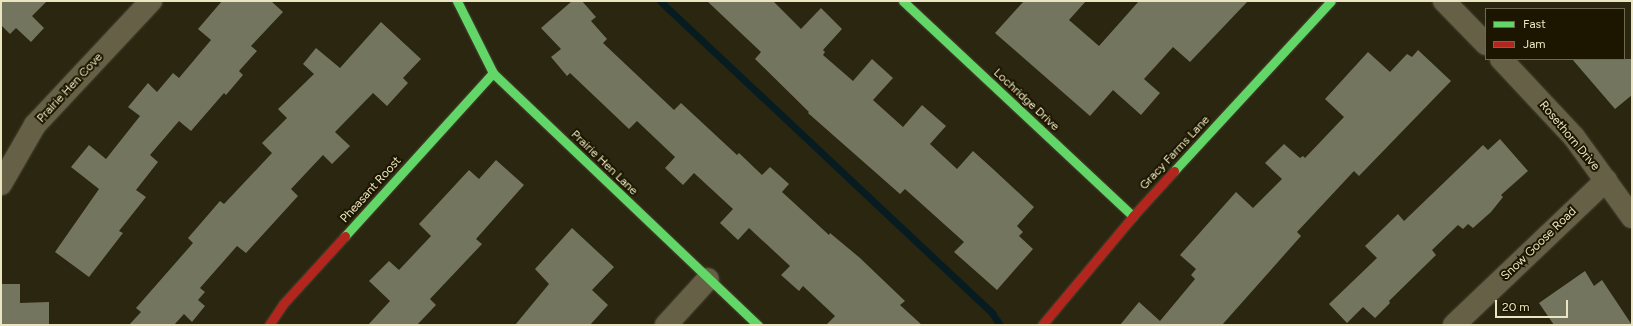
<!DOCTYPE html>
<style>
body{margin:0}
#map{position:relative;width:1633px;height:326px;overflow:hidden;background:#2a2610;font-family:Figtree,sans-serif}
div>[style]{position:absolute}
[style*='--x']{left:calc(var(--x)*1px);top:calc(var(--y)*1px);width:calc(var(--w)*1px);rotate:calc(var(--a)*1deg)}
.stream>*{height:7px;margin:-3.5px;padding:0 3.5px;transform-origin:3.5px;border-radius:3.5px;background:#071c20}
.building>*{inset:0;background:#74755e}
.roads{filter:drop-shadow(0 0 1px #464331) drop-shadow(0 0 1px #464331)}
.street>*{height:22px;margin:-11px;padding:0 11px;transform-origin:11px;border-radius:11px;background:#656046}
.fast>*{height:9px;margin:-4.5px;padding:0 4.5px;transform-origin:4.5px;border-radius:4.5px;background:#63d668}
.jam>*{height:9px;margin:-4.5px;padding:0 4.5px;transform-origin:4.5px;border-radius:4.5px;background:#b3261e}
span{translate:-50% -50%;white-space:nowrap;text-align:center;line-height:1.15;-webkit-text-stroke:4px #1c1600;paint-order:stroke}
.street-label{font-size:12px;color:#ebe5c1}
.frame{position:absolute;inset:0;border:2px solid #ebe5c1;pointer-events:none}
.legend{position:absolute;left:1485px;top:8px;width:140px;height:52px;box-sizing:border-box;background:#1c1600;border:1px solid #6f694d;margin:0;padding:5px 7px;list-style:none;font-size:12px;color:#ebe5c1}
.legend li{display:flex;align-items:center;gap:8px;height:20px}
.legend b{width:20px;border:1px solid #6f694d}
.scale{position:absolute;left:1495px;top:300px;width:73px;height:18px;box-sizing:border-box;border:2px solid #ebe5c1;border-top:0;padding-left:5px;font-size:12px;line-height:14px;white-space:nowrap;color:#ebe5c1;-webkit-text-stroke:3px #1c1600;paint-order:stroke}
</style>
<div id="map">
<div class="stream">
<i style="--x:660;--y:1;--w:456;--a:43.2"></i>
<i style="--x:992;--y:313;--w:14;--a:56"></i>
</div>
<div class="building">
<i style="clip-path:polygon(1px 1px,47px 1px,32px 16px,44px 28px,31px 42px,16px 28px,10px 34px,1px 25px)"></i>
<i style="clip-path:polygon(222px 1px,271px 1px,283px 12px,251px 46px,257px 51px,239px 71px,243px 75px,226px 95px,224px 93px,191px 131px,179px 121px,150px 155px,158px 162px,136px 190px,146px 197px,119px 231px,123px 233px,89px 277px,55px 252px,99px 189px,71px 167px,89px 145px,106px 159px,140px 116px,128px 107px,148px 83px,157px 92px,173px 73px,179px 78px,211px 40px,198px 29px)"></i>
<i style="clip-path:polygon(572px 1px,582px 1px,596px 17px,591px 21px,607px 39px,603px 43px,674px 110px,681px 103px,737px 155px,739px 153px,762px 175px,770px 167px,789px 184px,782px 192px,829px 235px,830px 233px,860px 258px,905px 301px,900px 305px,922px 325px,826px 325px,835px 316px,803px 286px,799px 291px,781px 275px,790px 266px,749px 228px,738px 240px,720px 223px,733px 209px,694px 173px,683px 185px,665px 168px,675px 157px,637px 121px,629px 129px,570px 73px,567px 76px,551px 57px,561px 49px,541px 28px)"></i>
<i style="clip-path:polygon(707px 1px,773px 1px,801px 29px,821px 8px,842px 29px,823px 50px,825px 52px,823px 55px,853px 81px,872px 59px,893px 78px,873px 100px,903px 127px,922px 105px,946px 126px,930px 144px,957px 169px,973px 151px,993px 169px,1034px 207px,1017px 226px,1023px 232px,1019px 236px,1033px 249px,997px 290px,954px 252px,964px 242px,905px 189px,900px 194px,808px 113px,809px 112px,755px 59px,761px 52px)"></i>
<i style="clip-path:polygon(1024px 1px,1086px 1px,1069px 20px,1099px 46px,1139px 1px,1248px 1px,1190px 62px,1173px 47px,1144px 79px,1160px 93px,1141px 115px,1113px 90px,1090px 116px,995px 33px)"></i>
<i style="clip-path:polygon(381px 22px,421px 59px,403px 78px,408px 83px,387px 106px,373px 93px,335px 132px,350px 146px,332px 164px,323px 155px,291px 189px,298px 196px,246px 253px,237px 246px,200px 288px,205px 292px,198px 300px,205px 306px,192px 322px,184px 314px,174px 325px,129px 325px,141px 312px,136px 308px,193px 243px,188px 238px,220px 201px,224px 204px,272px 153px,262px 143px,287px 118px,278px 109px,314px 74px,303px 64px,316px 48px,340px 68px)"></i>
<i style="clip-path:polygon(1418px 50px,1451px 81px,1359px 176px,1354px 171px,1297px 232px,1301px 236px,1222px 325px,1120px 325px,1139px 302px,1160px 321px,1195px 279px,1191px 275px,1196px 269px,1180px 255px,1236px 192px,1253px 208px,1282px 179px,1265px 163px,1284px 144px,1300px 158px,1303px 156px,1305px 158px,1344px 117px,1325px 99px,1368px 52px,1390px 72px,1407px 54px,1412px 57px)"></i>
<i style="clip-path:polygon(1572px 59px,1632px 59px,1632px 95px,1615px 109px)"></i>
<i style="clip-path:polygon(1500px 139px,1528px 171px,1501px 195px,1503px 197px,1491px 212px,1473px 228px,1468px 224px,1463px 229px,1458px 225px,1432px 250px,1436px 255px,1389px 301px,1390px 303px,1375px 318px,1363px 307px,1347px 323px,1329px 304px,1377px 258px,1365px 246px,1398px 214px,1404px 221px,1483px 145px,1488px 150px)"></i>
<i style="clip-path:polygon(496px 160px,524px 185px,476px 239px,482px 244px,430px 299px,436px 305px,417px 325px,368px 325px,390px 301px,369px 281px,389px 261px,399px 270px,431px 236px,419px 224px,469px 170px,479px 179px)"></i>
<i style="clip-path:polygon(572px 228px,614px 267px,592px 290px,608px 305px,590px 325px,515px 325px,549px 284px,535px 269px)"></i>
<i style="clip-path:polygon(1585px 271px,1594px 286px,1602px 280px,1632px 325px,1554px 325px,1539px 303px)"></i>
<i style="clip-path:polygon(1px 284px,20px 284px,20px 303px,49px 302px,49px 325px,1px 325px)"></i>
</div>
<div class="roads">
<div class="street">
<i style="--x:1444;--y:1;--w:60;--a:45.7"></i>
<i style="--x:1501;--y:59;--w:107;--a:46.9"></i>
<i style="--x:1574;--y:137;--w:99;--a:54.1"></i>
<i style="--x:1;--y:184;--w:68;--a:-60"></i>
<i style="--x:35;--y:125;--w:170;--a:-46.9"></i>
<i style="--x:666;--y:325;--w:62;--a:-47.6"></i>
<i style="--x:1454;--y:325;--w:210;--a:-43.6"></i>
</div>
<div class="fast">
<i style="--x:457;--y:1;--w:80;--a:63.4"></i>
<i style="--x:493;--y:73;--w:366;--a:43.6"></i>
<i style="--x:903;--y:1;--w:315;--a:43.1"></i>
<i style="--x:1174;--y:171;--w:231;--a:-47.3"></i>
<i style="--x:345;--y:236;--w:220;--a:-47.8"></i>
</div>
<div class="jam">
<i style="--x:269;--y:325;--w:25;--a:-56"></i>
<i style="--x:283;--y:304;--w:92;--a:-47.6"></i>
<i style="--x:1042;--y:325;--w:142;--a:-50.1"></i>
<i style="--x:1133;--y:216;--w:61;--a:-47.7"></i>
</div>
</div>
<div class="street-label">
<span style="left:70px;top:88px;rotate:-47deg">Prairie Hen Cove</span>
<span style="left:1026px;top:100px;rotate:43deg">Lochridge Drive</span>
<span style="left:1569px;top:136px;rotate:50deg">Rosethorn Drive</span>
<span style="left:1175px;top:153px;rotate:-47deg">Gracy Farms Lane</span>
<span style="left:604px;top:163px;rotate:44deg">Prairie Hen Lane</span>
<span style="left:371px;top:190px;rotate:-48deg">Pheasant Roost</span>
<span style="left:1539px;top:244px;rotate:-44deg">Snow Goose Road</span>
</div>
<div class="frame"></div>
<ul class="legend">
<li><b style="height:5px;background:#63d668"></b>Fast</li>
<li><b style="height:5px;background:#b3261e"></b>Jam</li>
</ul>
<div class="scale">20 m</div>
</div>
